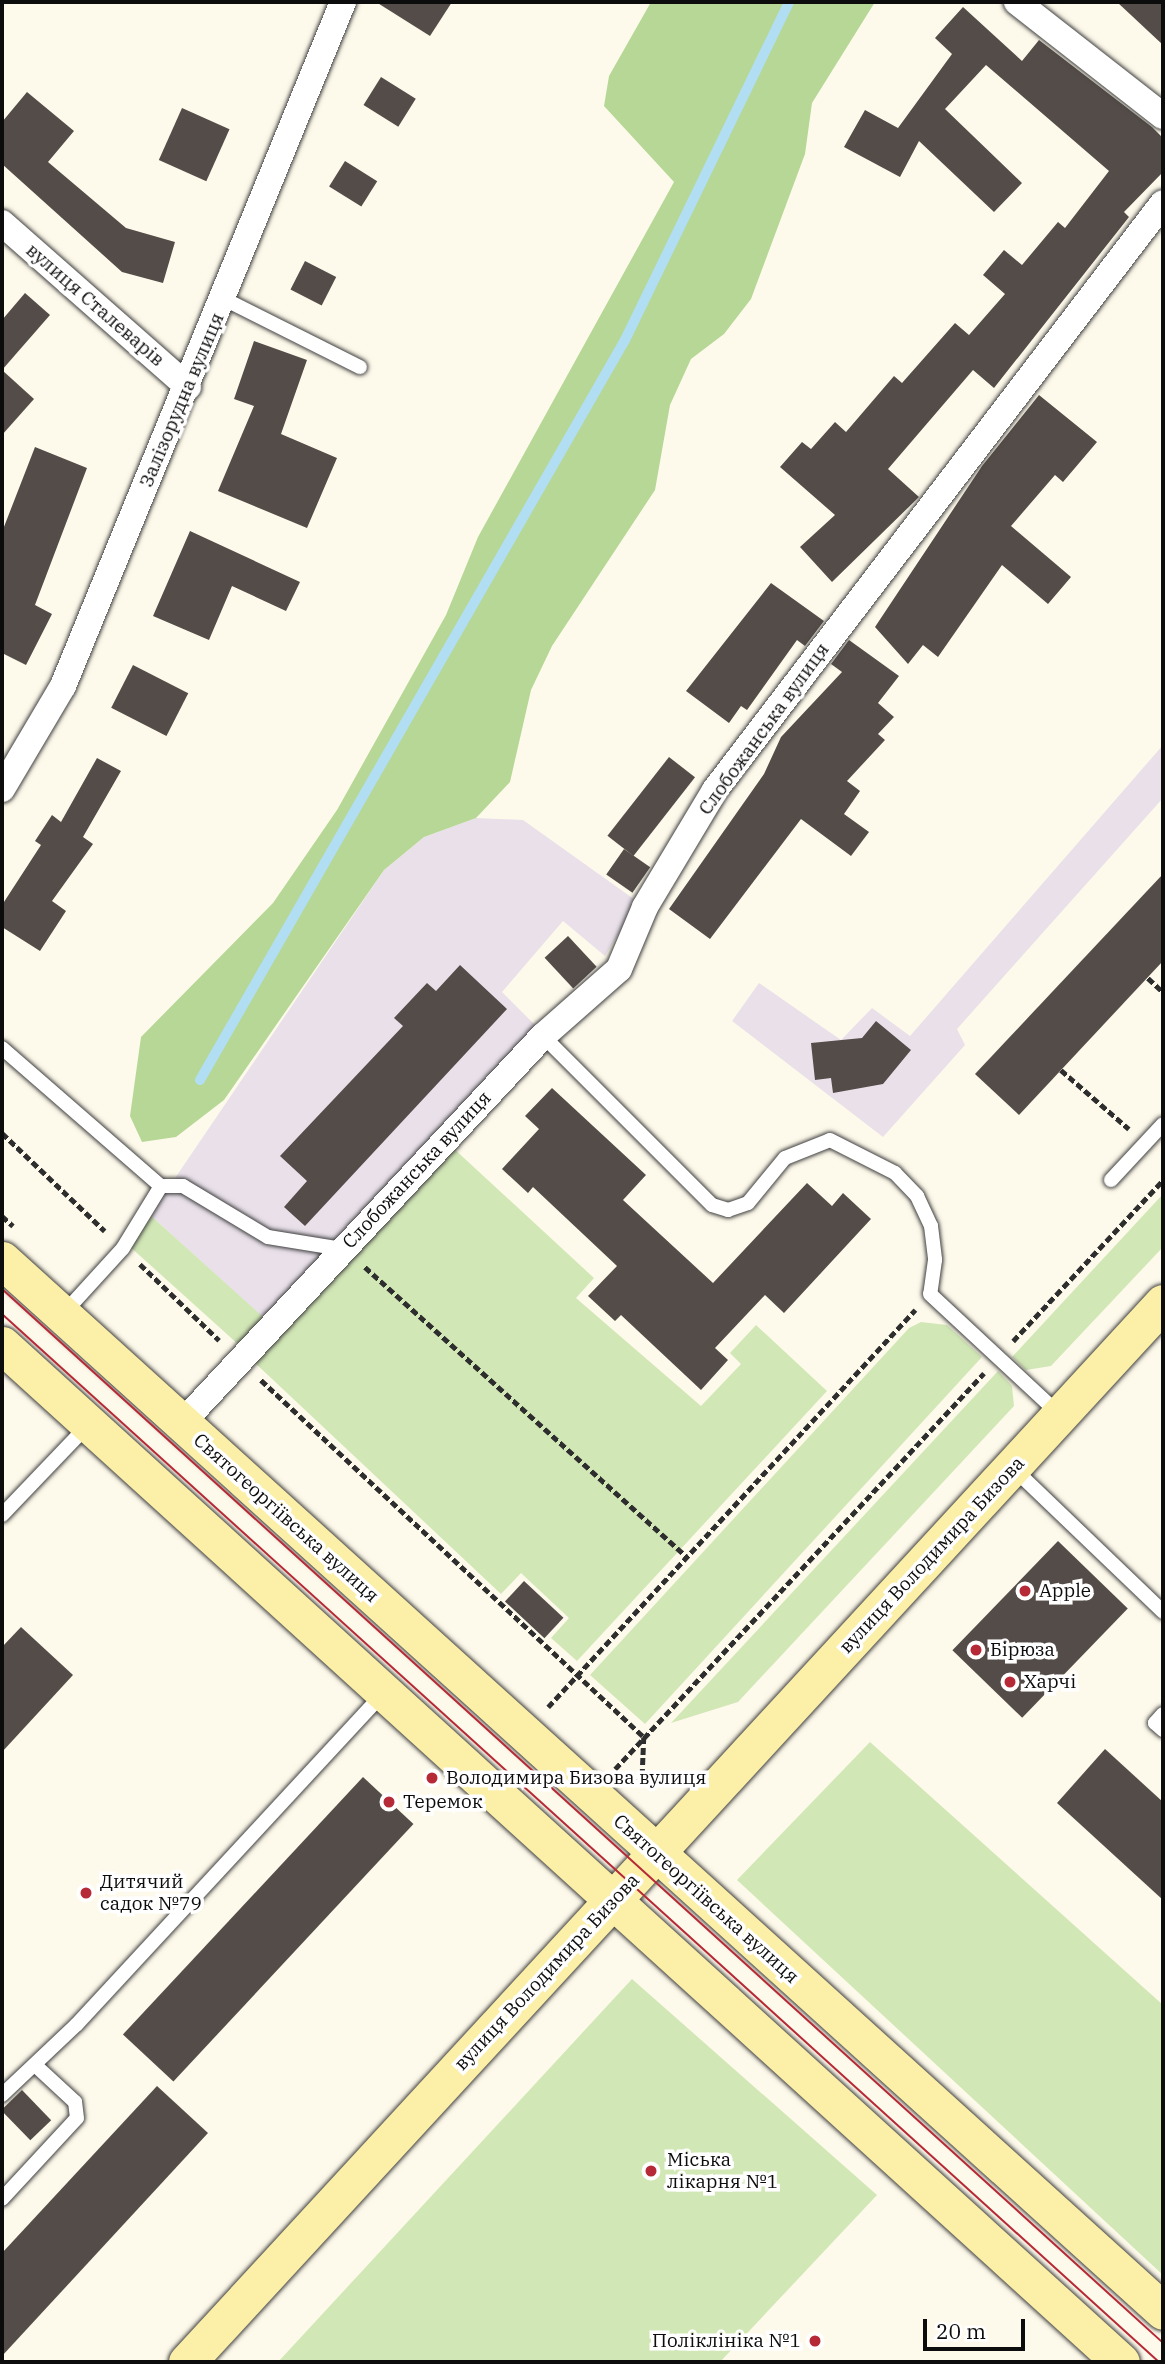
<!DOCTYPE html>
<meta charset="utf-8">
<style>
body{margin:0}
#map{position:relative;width:1165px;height:2364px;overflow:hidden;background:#fefaeb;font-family:"IBM Plex Serif",serif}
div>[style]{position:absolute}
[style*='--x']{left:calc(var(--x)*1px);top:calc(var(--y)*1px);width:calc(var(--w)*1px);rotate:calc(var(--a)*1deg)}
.industrial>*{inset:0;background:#e9e0ea}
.green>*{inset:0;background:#d2e7b6;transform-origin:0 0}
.forest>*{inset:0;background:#b6d796}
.stream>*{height:10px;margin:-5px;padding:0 5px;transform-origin:5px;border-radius:5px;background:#b2def4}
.building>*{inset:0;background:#544c48;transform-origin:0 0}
.path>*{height:4.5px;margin-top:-2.25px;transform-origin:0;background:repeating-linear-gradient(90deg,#2e2e2e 0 7px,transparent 0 10.5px)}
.roads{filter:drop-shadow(0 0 2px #3f3f3f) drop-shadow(0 0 2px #3f3f3f)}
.lane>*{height:14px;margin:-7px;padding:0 7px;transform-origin:7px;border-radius:7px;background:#fff}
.street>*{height:26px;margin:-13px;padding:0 13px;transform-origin:13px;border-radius:13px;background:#fff}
.secondary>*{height:37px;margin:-18.5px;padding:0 18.5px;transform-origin:18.5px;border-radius:18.5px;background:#fcefa8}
.tram>*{height:2px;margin:-1px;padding:0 1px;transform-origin:1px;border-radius:1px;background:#b62936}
.dots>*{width:19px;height:19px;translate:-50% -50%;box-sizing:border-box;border:4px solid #fff;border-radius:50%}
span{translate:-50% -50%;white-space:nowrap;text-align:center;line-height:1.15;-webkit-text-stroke:7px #fff;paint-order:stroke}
.street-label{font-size:19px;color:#0c0c0c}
.poi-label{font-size:19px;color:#0c0c0c}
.left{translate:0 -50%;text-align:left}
.right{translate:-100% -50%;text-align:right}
.frame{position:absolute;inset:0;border:4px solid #0c0c0c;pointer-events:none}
.scale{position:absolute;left:923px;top:2319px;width:102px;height:32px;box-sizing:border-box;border:4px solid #0c0c0c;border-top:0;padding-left:9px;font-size:21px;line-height:24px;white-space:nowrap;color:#0c0c0c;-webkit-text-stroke:5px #fff;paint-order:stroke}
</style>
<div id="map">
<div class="industrial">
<i style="clip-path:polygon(1163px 745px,1163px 798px,957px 1029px,965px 1045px,883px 1137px,732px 1021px,759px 983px,841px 1040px,872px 1008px,910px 1036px)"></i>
<i style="clip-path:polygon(476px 818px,523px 820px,638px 902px,605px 956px,563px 921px,502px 992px,537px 1027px,266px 1320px,150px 1215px,384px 870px,424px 837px)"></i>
</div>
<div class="green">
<i style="clip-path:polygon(451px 1146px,594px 1278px,576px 1298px,701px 1406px,741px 1364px,730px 1353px,756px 1325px,827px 1391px,577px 1661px,551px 1638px,569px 1618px,521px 1573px,501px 1594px,252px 1360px)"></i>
<i style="clip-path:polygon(1163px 1194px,1163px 1247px,1051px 1366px,1026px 1370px,1012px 1357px)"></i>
<i style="left:150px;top:1215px;width:156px;height:37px;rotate:42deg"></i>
<i style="clip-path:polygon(921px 1322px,947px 1325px,982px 1357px,645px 1724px,590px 1675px,909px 1328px)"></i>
<i style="clip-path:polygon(998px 1371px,1012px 1386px,1014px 1406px,738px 1702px,671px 1723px)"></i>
<i style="clip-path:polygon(870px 1742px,1163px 2005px,1163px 2275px,737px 1880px)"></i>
<i style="clip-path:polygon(632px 1979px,877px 2195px,720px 2362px,278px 2362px)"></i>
</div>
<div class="forest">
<i style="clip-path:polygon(651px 2px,875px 2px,812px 103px,805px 154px,751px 299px,724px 334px,691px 359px,670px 405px,655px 490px,552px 646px,531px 690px,510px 782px,476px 818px,424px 837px,384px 870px,224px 1100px,176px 1137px,142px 1142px,130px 1116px,141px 1037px,273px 903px,337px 810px,446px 615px,478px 537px,674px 182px,604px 106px,609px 76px)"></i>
</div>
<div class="stream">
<i style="--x:200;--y:1080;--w:853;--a:-60.13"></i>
<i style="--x:625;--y:340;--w:376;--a:-64.1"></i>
</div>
<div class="building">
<i style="clip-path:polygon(376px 2px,452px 2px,430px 36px)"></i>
<i style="clip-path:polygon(1117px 2px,1163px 2px,1163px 45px)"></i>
<i style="clip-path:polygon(963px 7px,1022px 61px,1039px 40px,1152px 127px,1163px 138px,1163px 172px,1124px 212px,1129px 217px,994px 388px,973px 370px,888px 469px,919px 497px,832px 582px,800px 547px,835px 515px,780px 467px,802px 442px,811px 449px,835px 422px,846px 432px,894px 376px,902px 383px,955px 323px,969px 335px,1005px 294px,983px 275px,1004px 250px,1022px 265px,1058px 222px,1065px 228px,1109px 171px,986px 65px,945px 109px,1022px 183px,994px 212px,919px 141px,900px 177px,844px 147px,865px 110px,898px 128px,952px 54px,935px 38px)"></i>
<i style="left:381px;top:77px;width:41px;height:33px;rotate:32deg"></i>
<i style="clip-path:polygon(27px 92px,74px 131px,48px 162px,126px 228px,175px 242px,163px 283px,122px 272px,2px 164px,2px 122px)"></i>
<i style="left:182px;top:108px;width:52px;height:57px;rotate:24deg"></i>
<i style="left:345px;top:161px;width:38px;height:30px;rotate:32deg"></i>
<i style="left:305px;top:261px;width:35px;height:32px;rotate:27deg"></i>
<i style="clip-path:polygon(25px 293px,50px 315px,2px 370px,2px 320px)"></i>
<i style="clip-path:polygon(254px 341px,307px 360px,281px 434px,337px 458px,307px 528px,218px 491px,254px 406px,234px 399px)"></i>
<i style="clip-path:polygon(2px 370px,34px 399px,2px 435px)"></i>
<i style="clip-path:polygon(1039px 395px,1097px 442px,1063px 482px,1055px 475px,1011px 526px,1071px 577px,1048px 604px,1002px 565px,938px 657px,923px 645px,908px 664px,875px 627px,982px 466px)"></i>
<i style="clip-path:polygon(35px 447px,87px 468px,35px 605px,52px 614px,26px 665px,2px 653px,2px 532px)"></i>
<i style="clip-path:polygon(190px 531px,300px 582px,286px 611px,232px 586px,209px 640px,153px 616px)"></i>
<i style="clip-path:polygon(771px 583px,824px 621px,805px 646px,797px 640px,747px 710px,741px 706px,729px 723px,686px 691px)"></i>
<i style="clip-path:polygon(849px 640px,899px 676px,878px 703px,894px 717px,878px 734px,885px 740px,847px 781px,860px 791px,844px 814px,869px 832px,851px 856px,801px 819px,710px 939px,669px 909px,764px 774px,781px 737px,842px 672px,831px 664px)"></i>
<i style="left:133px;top:665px;width:62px;height:48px;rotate:27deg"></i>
<i style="left:669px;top:757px;width:33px;height:100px;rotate:38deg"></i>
<i style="clip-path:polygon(97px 758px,121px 771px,83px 837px,93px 844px,52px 901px,66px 911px,40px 951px,2px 927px,2px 905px,41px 845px,35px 841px,52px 815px,61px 822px)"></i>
<i style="left:624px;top:849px;width:32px;height:31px;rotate:35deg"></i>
<i style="clip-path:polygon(1163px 874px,1163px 961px,1019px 1115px,975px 1074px)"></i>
<i style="left:568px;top:936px;width:42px;height:32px;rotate:47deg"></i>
<i style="clip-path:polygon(460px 965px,507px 1009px,305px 1226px,284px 1207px,307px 1181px,280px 1156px,403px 1026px,394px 1018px,427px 983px,436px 991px)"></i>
<i style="clip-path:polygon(876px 1021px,911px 1050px,883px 1084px,833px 1093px,831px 1078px,815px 1080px,811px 1043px,862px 1038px)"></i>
<i style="clip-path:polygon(552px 1088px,646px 1175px,623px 1200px,713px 1283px,807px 1183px,832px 1206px,843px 1193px,871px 1219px,784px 1313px,765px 1295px,715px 1348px,728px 1360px,701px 1390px,621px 1315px,615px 1321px,588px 1296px,617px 1266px,533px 1187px,528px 1193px,502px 1169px,539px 1129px,525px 1116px)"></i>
<i style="left:1058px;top:1541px;width:97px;height:152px;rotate:44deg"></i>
<i style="left:524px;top:1581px;width:54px;height:28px;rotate:43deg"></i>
<i style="clip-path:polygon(21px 1627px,73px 1675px,2px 1752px,2px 1647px)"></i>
<i style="clip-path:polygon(1105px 1749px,1163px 1802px,1163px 1900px,1057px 1803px)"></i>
<i style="left:363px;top:1777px;width:69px;height:352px;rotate:43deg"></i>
<i style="clip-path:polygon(157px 2086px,208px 2133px,2px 2356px,2px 2253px)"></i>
<i style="left:22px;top:2090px;width:42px;height:29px;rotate:46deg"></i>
</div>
<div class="path">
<i style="--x:1148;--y:978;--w:21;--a:43"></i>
<i style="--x:1061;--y:1070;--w:90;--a:40.9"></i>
<i style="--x:2;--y:1133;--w:142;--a:43.6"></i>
<i style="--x:2;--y:1216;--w:15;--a:42"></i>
<i style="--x:140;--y:1264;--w:110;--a:43.9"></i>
<i style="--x:365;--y:1267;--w:433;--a:42"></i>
<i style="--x:1013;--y:1341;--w:220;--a:-47"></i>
<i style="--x:261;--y:1380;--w:524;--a:42.99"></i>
<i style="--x:644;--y:1737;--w:47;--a:92.4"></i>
<i style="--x:642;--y:1784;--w:9;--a:-162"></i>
<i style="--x:548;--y:1707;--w:541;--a:-47.25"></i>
<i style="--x:615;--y:1769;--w:541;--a:-47.02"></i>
</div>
<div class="roads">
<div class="lane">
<i style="--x:224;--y:299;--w:152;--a:26.6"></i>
<i style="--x:543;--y:1036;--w:239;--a:45"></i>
<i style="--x:712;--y:1205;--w:17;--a:17"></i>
<i style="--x:728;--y:1210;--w:21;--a:-19"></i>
<i style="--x:748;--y:1203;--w:58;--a:-50.6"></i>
<i style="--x:785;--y:1158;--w:48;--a:-21.8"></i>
<i style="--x:830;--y:1140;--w:73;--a:26.9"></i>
<i style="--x:895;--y:1173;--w:32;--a:46"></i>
<i style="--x:917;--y:1196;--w:33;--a:65"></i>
<i style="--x:931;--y:1226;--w:34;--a:83"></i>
<i style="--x:935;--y:1260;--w:34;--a:98"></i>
<i style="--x:930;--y:1294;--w:176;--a:42.9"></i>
<i style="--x:2;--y:1048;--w:211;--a:41"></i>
<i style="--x:161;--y:1186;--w:22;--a:0"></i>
<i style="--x:183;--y:1186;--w:99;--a:31"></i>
<i style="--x:268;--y:1237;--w:75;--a:9.2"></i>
<i style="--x:1111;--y:1180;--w:76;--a:-47.1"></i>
<i style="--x:63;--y:1314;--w:89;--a:-47.7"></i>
<i style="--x:123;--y:1248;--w:73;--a:-58.5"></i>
<i style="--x:1013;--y:1468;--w:208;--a:43.8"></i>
<i style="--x:2;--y:1515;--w:124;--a:-46.3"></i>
<i style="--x:1163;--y:1714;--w:12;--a:132"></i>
<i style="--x:1155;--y:1723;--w:11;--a:41"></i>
<i style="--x:2;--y:2095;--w:103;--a:-43.4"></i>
<i style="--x:77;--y:2024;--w:451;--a:-47.2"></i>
<i style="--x:2;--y:2199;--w:110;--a:-47.2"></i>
<i style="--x:77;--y:2118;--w:16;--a:-97"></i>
<i style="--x:75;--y:2102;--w:54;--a:-137.2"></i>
</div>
<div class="street">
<i style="--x:1017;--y:2;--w:185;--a:38"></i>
<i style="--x:2;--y:223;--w:248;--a:41.4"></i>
<i style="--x:2;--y:789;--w:120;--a:-59.4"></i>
<i style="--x:63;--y:686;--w:739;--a:-67.74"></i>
<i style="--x:181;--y:1424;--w:531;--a:-46.99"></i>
<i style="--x:543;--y:1036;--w:101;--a:-41.4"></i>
<i style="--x:619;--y:969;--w:67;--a:-67.2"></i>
<i style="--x:645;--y:907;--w:136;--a:-59.1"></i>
<i style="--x:715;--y:790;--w:738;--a:-52.65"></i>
</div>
<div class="secondary">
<i style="--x:2;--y:1260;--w:1566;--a:42.15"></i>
<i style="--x:2;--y:1345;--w:1512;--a:42.27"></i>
<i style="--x:187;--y:2362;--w:1440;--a:-47.34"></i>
</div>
</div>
<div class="tram">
<i style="--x:2;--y:1289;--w:1568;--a:42.23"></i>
<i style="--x:2;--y:1314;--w:1561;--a:42.17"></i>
</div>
<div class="dots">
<i style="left:1025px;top:1591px;background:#b62936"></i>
<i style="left:976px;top:1650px;background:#b62936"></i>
<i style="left:1010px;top:1682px;background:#b62936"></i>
<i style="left:432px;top:1778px;background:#b62936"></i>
<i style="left:389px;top:1802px;background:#b62936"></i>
<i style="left:86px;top:1893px;background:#b62936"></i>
<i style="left:651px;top:2171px;background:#b62936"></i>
<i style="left:815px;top:2341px;background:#b62936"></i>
</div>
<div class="street-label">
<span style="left:95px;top:305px;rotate:41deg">вулиця Сталеварів</span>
<span style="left:182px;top:400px;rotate:-67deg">Залізорудна вулиця</span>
<span style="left:764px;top:729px;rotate:-54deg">Слобожанська вулиця</span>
<span style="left:417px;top:1170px;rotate:-47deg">Слобожанська вулиця</span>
<span style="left:286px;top:1518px;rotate:42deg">Святогеоргіївська вулиця</span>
<span style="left:932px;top:1555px;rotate:-47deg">вулиця Володимира Бизова</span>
<span style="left:706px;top:1899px;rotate:42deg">Святогеоргіївська вулиця</span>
<span style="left:547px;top:1972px;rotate:-47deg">вулиця Володимира Бизова</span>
</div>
<div class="poi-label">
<span class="left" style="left:1039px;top:1591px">Apple</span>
<span class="left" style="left:990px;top:1650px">Бірюза</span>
<span class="left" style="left:1024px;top:1682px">Харчі</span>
<span class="left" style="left:446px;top:1778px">Володимира Бизова вулиця</span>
<span class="left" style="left:403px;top:1802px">Теремок</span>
<span class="left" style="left:100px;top:1893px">Дитячий<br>садок №79</span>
<span class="left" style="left:667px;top:2171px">Міська<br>лікарня №1</span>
<span class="right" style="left:801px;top:2341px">Поліклініка №1</span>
</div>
<div class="frame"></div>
<div class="scale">20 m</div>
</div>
